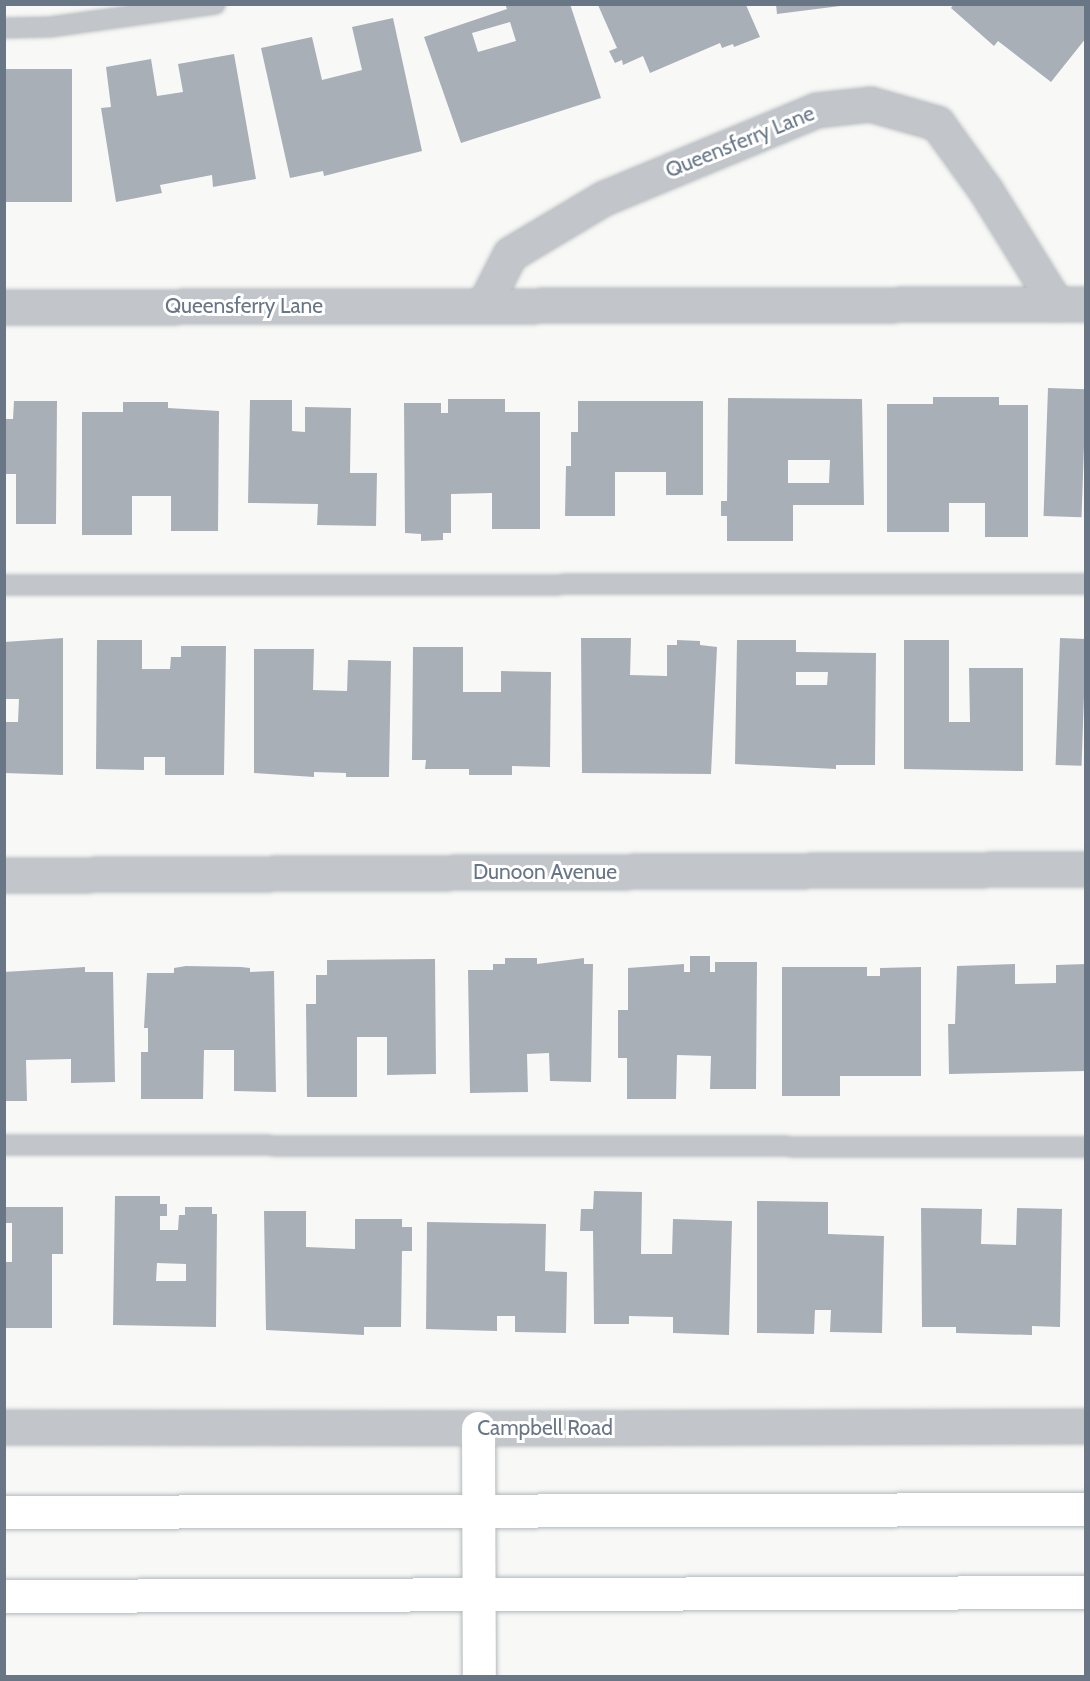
<!DOCTYPE html>
<style>
body{margin:0}
#map{position:relative;width:1090px;height:1681px;overflow:hidden;background:#f8f9f6;font-family:Cabin,sans-serif}
div>[style]{position:absolute}
[style*='--x']{left:calc(var(--x)*1px);top:calc(var(--y)*1px);width:calc(var(--w)*1px);rotate:calc(var(--a)*1deg)}
.building>*{inset:0;background:#a8afb6;transform-origin:0 0}
.roads{filter:drop-shadow(0 0 2px #b4b9be) drop-shadow(0 0 2px #b4b9be)}
.lane>*{height:18px;margin:-9px;padding:0 9px;transform-origin:9px;border-radius:9px;background:#c2c5c9}
.street>*{height:33px;margin:-16.5px;padding:0 16.5px;transform-origin:16.5px;border-radius:16.5px;background:#c2c5c9}
.secondary>*{height:33px;margin:-16.5px;padding:0 16.5px;transform-origin:16.5px;border-radius:16.5px;background:#fff}
span{translate:-50% -50%;white-space:nowrap;text-align:center;line-height:1.15;-webkit-text-stroke:6px #fff;paint-order:stroke}
.street-label{font-size:21px;color:#687686}
.frame{position:absolute;inset:0;border:6px solid #687686;pointer-events:none}
</style>
<div id="map">
<div class="building">
<i style="clip-path:polygon(evenodd,505px 4px,570px 4px,601px 98px,461px 143px,424px 37px,507px 9px,505px 4px,510px 22px,516px 41px,478px 52px,472px 33px,510px 22px)"></i>
<i style="clip-path:polygon(776px 4px,840px 4px,840px 6px,777px 14px)"></i>
<i style="clip-path:polygon(954px 4px,1086px 4px,1086px 38px,1051px 82px,998px 41px,994px 46px,951px 8px)"></i>
<i style="clip-path:polygon(598px 5px,746px 5px,760px 37px,734px 47px,733px 44px,722px 48px,720px 43px,650px 73px,643px 56px,623px 65px,622px 60px,615px 63px,609px 51px,617px 48px)"></i>
<i style="clip-path:polygon(393px 18px,422px 151px,324px 176px,323px 171px,290px 178px,261px 48px,312px 37px,322px 80px,362px 70px,352px 27px)"></i>
<i style="clip-path:polygon(234px 54px,256px 179px,213px 187px,212px 175px,160px 185px,162px 193px,116px 202px,101px 108px,111px 107px,106px 67px,151px 59px,157px 96px,183px 92px,178px 64px)"></i>
<i style="left:4px;top:69px;width:68px;height:133px"></i>
<i style="left:1048px;top:388px;width:38px;height:128px;rotate:2deg"></i>
<i style="clip-path:polygon(933px 397px,999px 397px,999px 405px,1028px 405px,1028px 537px,985px 537px,985px 503px,949px 503px,949px 532px,887px 532px,887px 404px,933px 404px)"></i>
<i style="clip-path:polygon(evenodd,728px 398px,862px 399px,864px 505px,793px 505px,793px 541px,727px 541px,727px 516px,721px 516px,721px 501px,727px 501px,728px 398px,788px 460px,830px 460px,829px 483px,788px 483px,788px 460px)"></i>
<i style="clip-path:polygon(448px 399px,505px 399px,505px 412px,540px 412px,540px 529px,492px 529px,492px 493px,451px 494px,451px 533px,443px 533px,443px 540px,421px 541px,421px 534px,405px 533px,404px 403px,441px 403px,441px 413px,448px 413px)"></i>
<i style="clip-path:polygon(250px 400px,292px 400px,292px 431px,305px 432px,305px 407px,351px 408px,350px 473px,377px 473px,376px 526px,317px 525px,318px 504px,248px 503px)"></i>
<i style="clip-path:polygon(14px 401px,57px 401px,56px 524px,16px 524px,16px 474px,4px 474px,4px 419px,13px 419px)"></i>
<i style="clip-path:polygon(578px 401px,703px 401px,703px 495px,666px 495px,666px 472px,615px 472px,615px 516px,565px 516px,566px 466px,571px 466px,571px 432px,578px 432px)"></i>
<i style="clip-path:polygon(123px 402px,168px 402px,168px 408px,219px 411px,218px 531px,171px 531px,171px 496px,132px 496px,132px 535px,82px 535px,82px 412px,123px 412px)"></i>
<i style="clip-path:polygon(63px 638px,63px 775px,4px 773px,4px 722px,18px 722px,19px 699px,4px 699px,4px 642px)"></i>
<i style="clip-path:polygon(581px 638px,631px 638px,630px 675px,667px 676px,667px 645px,677px 645px,677px 640px,700px 641px,700px 645px,717px 647px,711px 774px,582px 773px)"></i>
<i style="left:1060px;top:638px;width:26px;height:127px;rotate:2deg"></i>
<i style="clip-path:polygon(97px 640px,142px 640px,142px 669px,170px 669px,171px 657px,181px 657px,181px 646px,226px 646px,224px 775px,165px 775px,165px 757px,144px 757px,144px 770px,96px 769px)"></i>
<i style="clip-path:polygon(evenodd,737px 640px,796px 640px,796px 652px,876px 653px,875px 765px,836px 765px,836px 769px,735px 764px,737px 640px,796px 672px,828px 672px,827px 685px,796px 685px,796px 672px)"></i>
<i style="clip-path:polygon(904px 640px,949px 640px,949px 722px,970px 722px,969px 668px,1023px 668px,1023px 771px,904px 769px)"></i>
<i style="clip-path:polygon(413px 647px,463px 647px,463px 692px,501px 692px,501px 671px,551px 672px,550px 767px,512px 766px,512px 775px,469px 775px,469px 769px,425px 769px,426px 760px,412px 760px)"></i>
<i style="clip-path:polygon(254px 649px,314px 649px,313px 690px,347px 691px,348px 660px,391px 661px,389px 777px,346px 777px,346px 773px,314px 772px,314px 777px,254px 773px)"></i>
<i style="clip-path:polygon(690px 956px,710px 956px,710px 972px,715px 972px,715px 962px,757px 962px,756px 1089px,710px 1089px,711px 1056px,677px 1055px,676px 1099px,627px 1099px,627px 1058px,618px 1058px,618px 1010px,628px 1010px,628px 968px,684px 964px,684px 972px,690px 972px)"></i>
<i style="clip-path:polygon(505px 958px,537px 958px,537px 964px,584px 958px,584px 964px,593px 964px,591px 1082px,550px 1081px,549px 1053px,527px 1054px,528px 1092px,470px 1093px,468px 970px,493px 970px,493px 964px,505px 964px)"></i>
<i style="clip-path:polygon(435px 959px,436px 1074px,387px 1075px,387px 1037px,357px 1037px,357px 1097px,307px 1097px,306px 1004px,316px 1004px,316px 975px,327px 975px,327px 960px)"></i>
<i style="clip-path:polygon(1015px 964px,1015px 984px,1056px 983px,1056px 965px,1086px 964px,1086px 1071px,949px 1074px,948px 1024px,955px 1024px,957px 966px)"></i>
<i style="clip-path:polygon(186px 966px,241px 967px,250px 968px,250px 972px,274px 971px,276px 1092px,234px 1091px,234px 1050px,204px 1050px,203px 1099px,141px 1099px,141px 1052px,148px 1052px,148px 1028px,144px 1028px,147px 973px,174px 973px,174px 968px)"></i>
<i style="clip-path:polygon(85px 967px,85px 972px,113px 972px,115px 1082px,71px 1083px,71px 1059px,26px 1060px,27px 1101px,4px 1101px,4px 972px)"></i>
<i style="clip-path:polygon(782px 967px,867px 967px,867px 976px,880px 976px,880px 968px,921px 967px,921px 1076px,840px 1076px,840px 1096px,782px 1096px)"></i>
<i style="clip-path:polygon(594px 1191px,642px 1192px,641px 1254px,672px 1254px,673px 1219px,732px 1221px,729px 1335px,673px 1333px,673px 1317px,629px 1316px,629px 1324px,594px 1324px,593px 1231px,580px 1231px,581px 1209px,593px 1209px)"></i>
<i style="clip-path:polygon(evenodd,115px 1196px,160px 1196px,160px 1204px,167px 1204px,167px 1216px,160px 1216px,160px 1230px,178px 1230px,179px 1215px,185px 1215px,185px 1207px,212px 1207px,212px 1214px,217px 1214px,216px 1327px,113px 1325px,115px 1196px,157px 1263px,186px 1264px,186px 1281px,156px 1281px,157px 1263px)"></i>
<i style="clip-path:polygon(757px 1201px,828px 1202px,828px 1234px,884px 1236px,882px 1333px,830px 1332px,831px 1310px,815px 1310px,814px 1334px,757px 1333px)"></i>
<i style="clip-path:polygon(4px 1207px,63px 1207px,63px 1254px,52px 1254px,52px 1328px,4px 1328px,4px 1262px,12px 1262px,12px 1223px,4px 1223px)"></i>
<i style="clip-path:polygon(921px 1208px,982px 1209px,981px 1244px,1016px 1245px,1017px 1208px,1062px 1209px,1060px 1327px,1032px 1326px,1032px 1335px,956px 1333px,956px 1327px,922px 1327px)"></i>
<i style="clip-path:polygon(264px 1211px,306px 1211px,306px 1247px,355px 1249px,355px 1219px,402px 1219px,402px 1227px,412px 1227px,412px 1251px,402px 1251px,401px 1327px,364px 1327px,364px 1335px,266px 1330px)"></i>
<i style="clip-path:polygon(427px 1222px,546px 1224px,545px 1271px,567px 1272px,566px 1333px,515px 1332px,515px 1316px,497px 1316px,497px 1331px,426px 1329px)"></i>
</div>
<div class="roads">
<div class="lane">
<i style="--x:4;--y:28;--w:46;--a:-1.2"></i>
<i style="--x:50;--y:27;--w:167;--a:-7.9"></i>
<i style="--x:4;--y:585;--w:1082;--a:-0.05"></i>
<i style="--x:4;--y:1145;--w:1082;--a:0.11"></i>
</div>
<div class="street">
<i style="--x:484;--y:305;--w:57;--a:-63"></i>
<i style="--x:510;--y:254;--w:109;--a:-30.8"></i>
<i style="--x:604;--y:198;--w:230;--a:-22.5"></i>
<i style="--x:816;--y:110;--w:54;--a:-6.3"></i>
<i style="--x:870;--y:104;--w:70;--a:15.8"></i>
<i style="--x:937;--y:123;--w:84;--a:54.2"></i>
<i style="--x:986;--y:191;--w:133;--a:58.2"></i>
<i style="--x:4;--y:307;--w:1082;--a:-0.16"></i>
<i style="--x:4;--y:875;--w:1082;--a:-0.32"></i>
<i style="--x:4;--y:1427;--w:474;--a:0.1"></i>
<i style="--x:478;--y:1428;--w:608;--a:-0.19"></i>
</div>
<div class="secondary">
<i style="--x:478;--y:1428;--w:248;--a:89.8"></i>
<i style="--x:4;--y:1512;--w:1082;--a:-0.16"></i>
<i style="--x:4;--y:1596;--w:1082;--a:-0.21"></i>
</div>
</div>
<div class="street-label">
<span style="left:740px;top:142px;rotate:-22deg">Queensferry Lane</span>
<span style="left:244px;top:306px">Queensferry Lane</span>
<span style="left:545px;top:872px">Dunoon Avenue</span>
<span style="left:545px;top:1428px">Campbell Road</span>
</div>
<div class="frame"></div>
</div>
